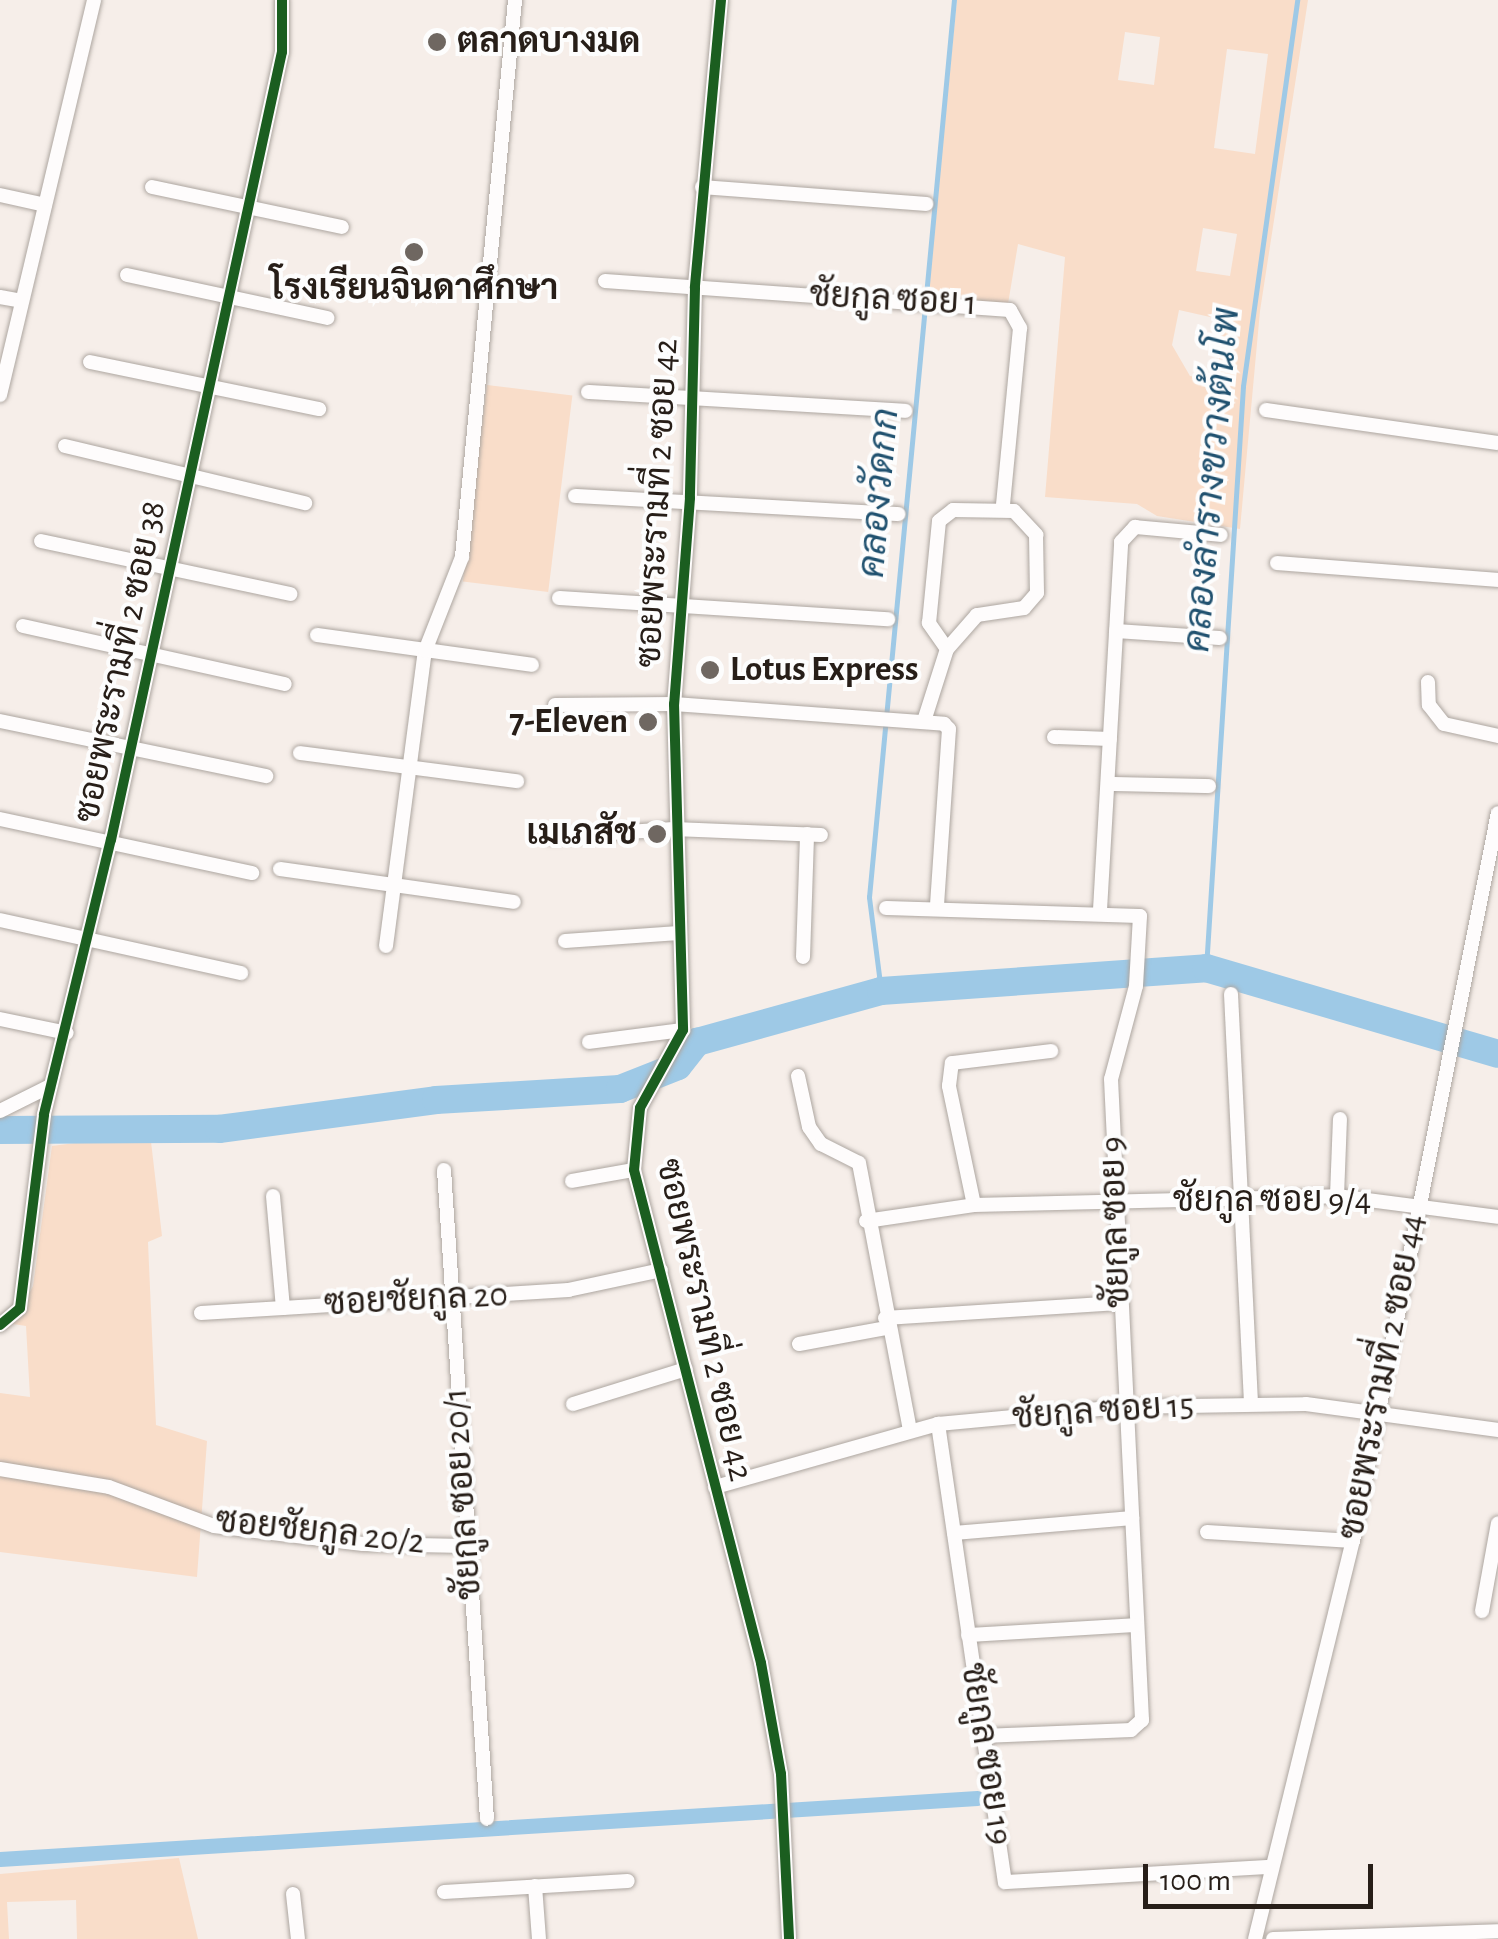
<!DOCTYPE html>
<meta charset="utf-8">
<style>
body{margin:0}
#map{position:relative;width:1498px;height:1939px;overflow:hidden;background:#f6eee9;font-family:"Alegreya Sans",Sarabun,sans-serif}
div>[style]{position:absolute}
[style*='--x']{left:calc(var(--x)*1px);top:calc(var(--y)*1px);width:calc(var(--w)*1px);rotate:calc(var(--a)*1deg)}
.green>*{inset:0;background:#f9ddc9;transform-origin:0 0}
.stream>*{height:5px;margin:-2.5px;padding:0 2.5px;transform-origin:2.5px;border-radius:2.5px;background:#9ec9e6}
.canal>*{height:15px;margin:-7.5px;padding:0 7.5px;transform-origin:7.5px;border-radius:7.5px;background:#9ec9e6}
.river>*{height:28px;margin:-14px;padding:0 14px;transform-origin:14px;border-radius:14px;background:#9ec9e6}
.roads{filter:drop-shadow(0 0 2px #ada6a0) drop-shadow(0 0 2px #ada6a0)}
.street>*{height:14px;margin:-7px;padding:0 7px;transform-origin:7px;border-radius:7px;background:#fefcfc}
.cycleway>*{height:10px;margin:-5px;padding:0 5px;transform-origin:5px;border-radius:5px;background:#1b5e20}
.dots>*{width:28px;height:28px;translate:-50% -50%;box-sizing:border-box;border:5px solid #fdfdfd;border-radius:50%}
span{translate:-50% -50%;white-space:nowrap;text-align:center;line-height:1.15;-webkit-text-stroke:8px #fdfdfd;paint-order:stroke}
.poi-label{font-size:35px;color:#271e18;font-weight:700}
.left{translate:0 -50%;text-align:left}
.right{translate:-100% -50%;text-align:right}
.street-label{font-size:35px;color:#271e18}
.water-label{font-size:38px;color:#20516f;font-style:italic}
.scale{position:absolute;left:1143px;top:1864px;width:230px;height:45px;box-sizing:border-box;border:5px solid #271e18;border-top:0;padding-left:12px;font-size:30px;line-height:35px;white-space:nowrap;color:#271e18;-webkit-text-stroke:8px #fdfdfd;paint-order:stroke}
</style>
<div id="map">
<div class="green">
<i style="clip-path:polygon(evenodd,957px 0,1308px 0,1260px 311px,1240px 529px,1157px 516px,1137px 504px,1045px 497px,1065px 257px,1018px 244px,1008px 304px,927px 298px,957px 0,1125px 32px,1160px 37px,1154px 85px,1118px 80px,1125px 32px,957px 0,1227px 49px,1268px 54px,1255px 154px,1214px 148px,1227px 49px,957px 0,1203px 228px,1237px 234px,1230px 276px,1196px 271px,1203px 228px,957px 0,1179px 310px,1219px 319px,1219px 381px,1190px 376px,1172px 345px,1179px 310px)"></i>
<i style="left:487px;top:385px;width:86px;height:198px;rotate:7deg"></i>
<i style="clip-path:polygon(150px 1133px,162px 1236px,148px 1242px,156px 1425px,207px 1441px,197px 1577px,0 1552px,0 1393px,30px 1397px,26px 1326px,13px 1324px,33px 1286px,52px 1146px)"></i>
<i style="clip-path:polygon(179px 1858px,198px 1939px,77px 1939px,76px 1900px,7px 1902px,9px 1939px,0 1939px,0 1874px)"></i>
</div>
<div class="stream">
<i style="--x:1206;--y:968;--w:583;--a:-86.36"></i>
<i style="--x:1243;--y:386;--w:390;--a:-82"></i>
<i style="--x:881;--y:991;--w:95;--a:-97.3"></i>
<i style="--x:869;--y:897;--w:901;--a:-84.59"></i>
</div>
<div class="canal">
<i style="--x:0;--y:1859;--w:979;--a:-3.57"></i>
</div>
<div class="river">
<i style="--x:0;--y:1130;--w:219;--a:-0.3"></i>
<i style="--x:219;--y:1129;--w:219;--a:-7.6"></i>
<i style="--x:436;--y:1100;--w:184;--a:-3.4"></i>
<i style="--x:620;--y:1089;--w:62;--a:-21.6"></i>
<i style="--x:678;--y:1066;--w:31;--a:-52"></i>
<i style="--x:697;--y:1042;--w:191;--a:-15.5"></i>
<i style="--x:881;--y:991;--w:326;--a:-4"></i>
<i style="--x:1206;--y:968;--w:304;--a:16.4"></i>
</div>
<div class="roads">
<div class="street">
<i style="--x:721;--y:0;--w:289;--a:95.2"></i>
<i style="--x:695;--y:288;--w:210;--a:91.4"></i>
<i style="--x:690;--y:498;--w:207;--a:94.4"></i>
<i style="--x:674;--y:704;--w:326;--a:88.4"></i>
<i style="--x:683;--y:1030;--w:89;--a:118.9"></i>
<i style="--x:640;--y:1108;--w:62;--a:95.5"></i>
<i style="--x:634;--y:1170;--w:509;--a:75.55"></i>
<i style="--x:761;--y:1663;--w:113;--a:79.8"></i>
<i style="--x:781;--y:1774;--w:165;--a:87.2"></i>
<i style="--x:152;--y:187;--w:194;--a:11.9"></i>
<i style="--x:702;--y:187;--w:225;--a:4.3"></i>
<i style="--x:0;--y:195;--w:46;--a:12.5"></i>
<i style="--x:127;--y:275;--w:205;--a:12.1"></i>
<i style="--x:605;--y:281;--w:406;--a:4.1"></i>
<i style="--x:1010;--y:310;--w:21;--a:61"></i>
<i style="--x:1020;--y:328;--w:179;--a:95.5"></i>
<i style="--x:0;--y:297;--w:22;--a:10"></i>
<i style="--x:90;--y:362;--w:234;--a:11.6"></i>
<i style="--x:588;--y:392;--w:318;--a:3.4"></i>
<i style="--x:0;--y:395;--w:406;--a:-76.6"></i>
<i style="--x:1266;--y:410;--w:234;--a:8.1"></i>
<i style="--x:65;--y:446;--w:247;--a:13.4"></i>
<i style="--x:575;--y:496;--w:324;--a:3.2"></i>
<i style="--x:41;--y:541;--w:255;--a:12"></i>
<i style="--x:1277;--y:563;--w:222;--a:4.4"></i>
<i style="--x:559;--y:598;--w:330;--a:3.7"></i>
<i style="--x:23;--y:626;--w:268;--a:12.5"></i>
<i style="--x:1116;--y:631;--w:104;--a:3.9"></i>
<i style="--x:317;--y:635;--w:217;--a:7.9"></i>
<i style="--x:1428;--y:682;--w:23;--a:88"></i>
<i style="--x:1429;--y:705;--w:24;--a:52"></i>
<i style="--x:1444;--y:724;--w:55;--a:12.5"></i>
<i style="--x:555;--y:705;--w:119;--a:-0.5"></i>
<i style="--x:674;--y:704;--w:271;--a:4.2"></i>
<i style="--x:944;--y:724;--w:7;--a:45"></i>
<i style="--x:949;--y:729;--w:178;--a:93.9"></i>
<i style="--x:0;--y:721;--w:272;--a:11.7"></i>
<i style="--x:924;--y:721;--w:76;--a:-72.3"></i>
<i style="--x:947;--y:649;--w:32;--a:-125"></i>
<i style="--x:929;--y:623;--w:102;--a:-84.4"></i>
<i style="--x:939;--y:521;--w:18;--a:-38"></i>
<i style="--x:953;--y:510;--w:61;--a:0.9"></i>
<i style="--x:1014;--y:511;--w:33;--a:47"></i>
<i style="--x:1036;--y:535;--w:58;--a:89"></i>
<i style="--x:1037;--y:593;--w:20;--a:131"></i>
<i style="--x:1024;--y:608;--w:48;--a:171.5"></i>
<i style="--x:977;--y:615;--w:45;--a:131.4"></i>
<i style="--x:1054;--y:737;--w:56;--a:2"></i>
<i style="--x:300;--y:753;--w:219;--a:7.4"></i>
<i style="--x:1110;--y:784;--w:99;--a:1.2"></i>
<i style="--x:0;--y:819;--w:258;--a:12.1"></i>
<i style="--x:549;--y:837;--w:125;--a:-3.7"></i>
<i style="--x:674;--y:829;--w:147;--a:2.3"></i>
<i style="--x:280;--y:869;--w:236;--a:8"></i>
<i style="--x:886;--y:908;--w:254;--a:1.8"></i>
<i style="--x:1140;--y:916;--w:70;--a:93.3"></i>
<i style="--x:1136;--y:986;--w:96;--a:105"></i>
<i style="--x:1111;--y:1079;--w:642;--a:87.23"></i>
<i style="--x:1142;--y:1720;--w:15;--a:138"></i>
<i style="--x:1131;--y:1730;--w:148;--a:177.7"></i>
<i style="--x:1100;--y:910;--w:369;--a:-86.7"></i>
<i style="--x:1121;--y:542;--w:21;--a:-47"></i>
<i style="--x:1135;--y:527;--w:86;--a:5.3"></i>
<i style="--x:0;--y:920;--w:247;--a:12.4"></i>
<i style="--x:565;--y:941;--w:114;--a:-4"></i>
<i style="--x:386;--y:946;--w:298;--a:-82.5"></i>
<i style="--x:425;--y:651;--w:101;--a:-68.5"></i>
<i style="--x:462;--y:557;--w:560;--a:-84.56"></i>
<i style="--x:803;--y:957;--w:123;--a:-88.1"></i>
<i style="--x:1231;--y:994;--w:409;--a:87.2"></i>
<i style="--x:0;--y:1019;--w:68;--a:11.8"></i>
<i style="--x:589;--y:1042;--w:95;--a:-7.3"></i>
<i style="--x:798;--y:1076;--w:52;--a:77.8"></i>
<i style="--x:809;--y:1127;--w:21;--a:55"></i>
<i style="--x:821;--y:1144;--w:42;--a:26.6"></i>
<i style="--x:859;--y:1163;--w:272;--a:79.2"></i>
<i style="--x:0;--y:1111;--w:56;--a:-26.6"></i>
<i style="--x:444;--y:1170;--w:650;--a:86.21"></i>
<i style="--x:572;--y:1181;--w:63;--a:-10.1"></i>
<i style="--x:273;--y:1196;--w:112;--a:84.9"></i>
<i style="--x:283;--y:1308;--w:286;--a:-3.6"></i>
<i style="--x:568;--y:1290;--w:95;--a:-12.1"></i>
<i style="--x:1337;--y:1196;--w:77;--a:-87.8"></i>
<i style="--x:974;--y:1205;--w:122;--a:-101.9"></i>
<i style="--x:949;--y:1086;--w:23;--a:-83"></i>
<i style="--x:952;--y:1063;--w:100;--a:-6.9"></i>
<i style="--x:866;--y:1221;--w:109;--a:-8.4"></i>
<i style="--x:974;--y:1205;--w:363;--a:-1.4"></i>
<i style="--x:1337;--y:1196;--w:162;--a:7.4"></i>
<i style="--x:201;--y:1313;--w:82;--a:-3.5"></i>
<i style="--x:885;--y:1318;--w:234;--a:-3.7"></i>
<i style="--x:0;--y:1325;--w:26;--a:-40"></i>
<i style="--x:20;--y:1308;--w:195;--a:-82.9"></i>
<i style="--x:44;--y:1114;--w:282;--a:-76.3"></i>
<i style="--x:111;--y:840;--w:806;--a:-77.76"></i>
<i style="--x:282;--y:52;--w:52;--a:-90"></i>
<i style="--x:799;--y:1344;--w:88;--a:-10.4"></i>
<i style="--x:573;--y:1404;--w:118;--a:-17.2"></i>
<i style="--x:938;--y:1424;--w:463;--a:81.7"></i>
<i style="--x:1005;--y:1882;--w:264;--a:-3.3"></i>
<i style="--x:0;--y:1469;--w:110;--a:9.4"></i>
<i style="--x:109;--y:1487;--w:112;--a:20.4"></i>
<i style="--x:214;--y:1526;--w:150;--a:6.9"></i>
<i style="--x:363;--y:1544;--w:103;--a:1.1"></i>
<i style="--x:715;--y:1487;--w:232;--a:-15.8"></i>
<i style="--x:938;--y:1424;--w:186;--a:-5.3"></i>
<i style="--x:1123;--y:1407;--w:183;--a:-0.9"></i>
<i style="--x:1306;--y:1404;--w:194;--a:7.7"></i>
<i style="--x:1207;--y:1532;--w:146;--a:3.5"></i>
<i style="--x:954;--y:1533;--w:179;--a:-4.8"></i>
<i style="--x:1482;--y:1611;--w:89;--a:-79.7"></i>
<i style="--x:968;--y:1635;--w:168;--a:-3.4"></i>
<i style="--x:535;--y:1886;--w:53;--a:85.7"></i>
<i style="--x:444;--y:1892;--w:184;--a:-3.4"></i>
<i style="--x:293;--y:1894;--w:45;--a:83.7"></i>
<i style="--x:1255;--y:1939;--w:410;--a:-76.2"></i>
<i style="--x:1353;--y:1541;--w:742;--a:-78.74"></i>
<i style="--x:1273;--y:1939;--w:225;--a:-2"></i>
</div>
</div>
<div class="cycleway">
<i style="--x:721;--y:0;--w:289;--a:95.2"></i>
<i style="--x:695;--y:288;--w:210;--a:91.4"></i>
<i style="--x:690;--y:498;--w:207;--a:94.4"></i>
<i style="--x:674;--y:704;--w:326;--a:88.4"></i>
<i style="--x:683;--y:1030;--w:89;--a:118.9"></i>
<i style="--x:640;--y:1108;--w:62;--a:95.5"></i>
<i style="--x:634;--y:1170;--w:509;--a:75.55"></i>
<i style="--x:761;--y:1663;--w:113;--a:79.8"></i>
<i style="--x:781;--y:1774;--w:165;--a:87.2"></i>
<i style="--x:0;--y:1325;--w:26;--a:-40"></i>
<i style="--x:20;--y:1308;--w:195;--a:-82.9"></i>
<i style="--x:44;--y:1114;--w:282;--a:-76.3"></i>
<i style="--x:111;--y:840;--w:806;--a:-77.76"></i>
<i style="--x:282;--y:52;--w:52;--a:-90"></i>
</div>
<div class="dots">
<i style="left:437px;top:42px;background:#6f6761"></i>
<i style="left:414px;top:252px;background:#6f6761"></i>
<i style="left:710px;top:670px;background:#6f6761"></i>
<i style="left:648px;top:722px;background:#6f6761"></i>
<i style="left:657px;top:834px;background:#6f6761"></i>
</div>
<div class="poi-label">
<span class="left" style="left:457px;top:42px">ตลาดบางมด</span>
<span style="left:414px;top:289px">โรงเรียนจินดาศึกษา</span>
<span class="left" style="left:730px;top:670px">Lotus Express</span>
<span class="right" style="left:628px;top:722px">7-Eleven</span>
<span class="right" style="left:637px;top:834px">เมเภสัช</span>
</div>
<div class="street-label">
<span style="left:893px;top:300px;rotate:3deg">ชัยกูล ซอย 1</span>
<span style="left:658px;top:503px;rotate:-87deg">ซอยพระรามที่ 2 ซอย 42</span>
<span style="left:121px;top:662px;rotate:-78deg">ซอยพระรามที่ 2 ซอย 38</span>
<span style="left:1272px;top:1201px">ชัยกูล ซอย 9/4</span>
<span style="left:1116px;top:1222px;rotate:-92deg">ชัยกูล ซอย 9</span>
<span style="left:416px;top:1300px;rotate:-3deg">ซอยชัยกูล 20</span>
<span style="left:704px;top:1320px;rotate:77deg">ซอยพระรามที่ 2 ซอย 42</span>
<span style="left:1383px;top:1377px;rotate:-79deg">ซอยพระรามที่ 2 ซอย 44</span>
<span style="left:1103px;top:1412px;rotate:-4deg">ชัยกูล ซอย 15</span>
<span style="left:463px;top:1494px;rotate:-94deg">ชัยกูล ซอย 20/1</span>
<span style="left:320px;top:1532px;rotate:6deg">ซอยชัยกูล 20/2</span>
<span style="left:986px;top:1754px;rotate:81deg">ชัยกูล ซอย 19</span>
</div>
<div class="water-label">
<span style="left:1213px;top:480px;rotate:-85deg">คลองลำรางขวางต้นโพ</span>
<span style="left:880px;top:493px;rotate:-85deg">คลองวัดกก</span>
</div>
<div class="scale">100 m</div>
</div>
